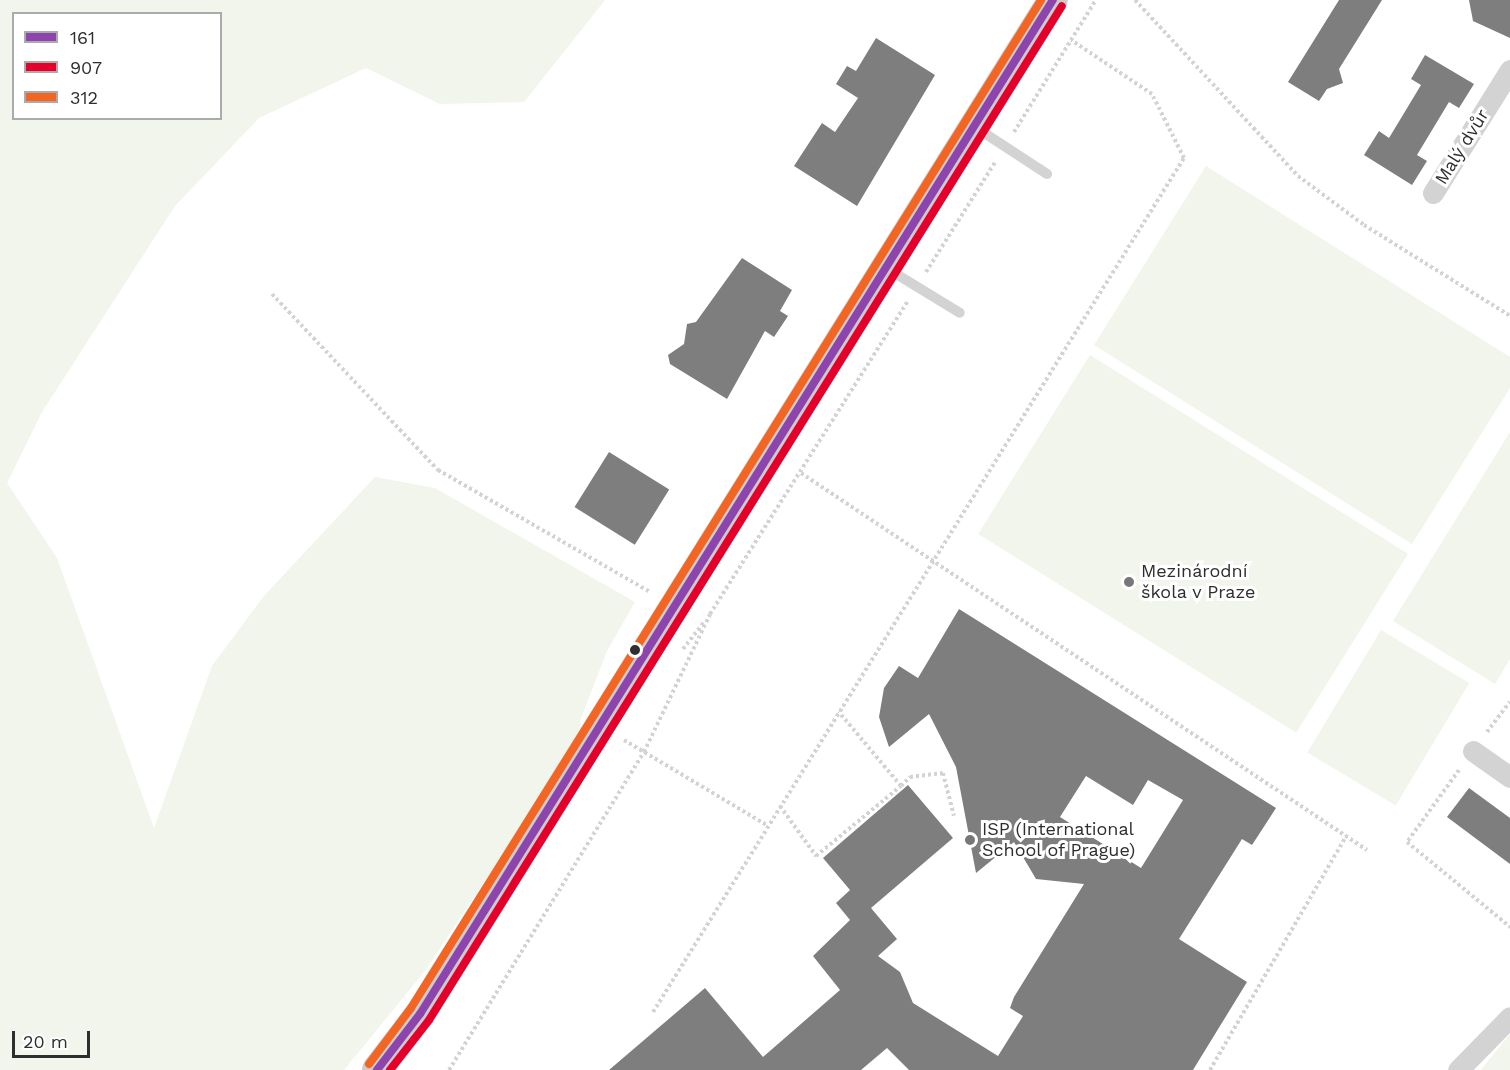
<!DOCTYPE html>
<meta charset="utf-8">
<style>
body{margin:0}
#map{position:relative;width:1510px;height:1070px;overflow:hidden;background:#fff;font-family:"Work Sans",sans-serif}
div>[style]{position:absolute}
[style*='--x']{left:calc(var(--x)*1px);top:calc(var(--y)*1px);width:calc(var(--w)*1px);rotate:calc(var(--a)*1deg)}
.green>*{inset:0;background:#f1f5ec;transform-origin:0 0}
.building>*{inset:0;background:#7e7e7e;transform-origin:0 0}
.path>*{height:4px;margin-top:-2px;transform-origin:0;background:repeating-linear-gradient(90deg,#d3d3d3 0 3px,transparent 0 6px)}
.lane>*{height:10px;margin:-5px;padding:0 5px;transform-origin:5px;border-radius:5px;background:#d3d3d3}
.street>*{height:21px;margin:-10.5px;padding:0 10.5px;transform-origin:10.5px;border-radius:10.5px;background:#d3d3d3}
.secondary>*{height:30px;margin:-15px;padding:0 15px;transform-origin:15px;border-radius:15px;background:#ccc}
.bus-1>*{height:8px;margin:-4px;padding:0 4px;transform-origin:4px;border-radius:4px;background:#8e44ad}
.bus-2>*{height:8px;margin:-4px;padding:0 4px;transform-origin:4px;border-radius:4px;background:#e4002b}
.bus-3>*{height:8px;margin:-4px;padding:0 4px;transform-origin:4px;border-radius:4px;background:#f26522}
.dots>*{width:16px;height:16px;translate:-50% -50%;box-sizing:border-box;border:3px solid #fff;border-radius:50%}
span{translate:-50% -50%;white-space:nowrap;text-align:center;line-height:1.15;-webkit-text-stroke:6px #fff;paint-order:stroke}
.street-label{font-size:18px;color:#2e2e2e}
.poi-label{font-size:18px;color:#2e2e2e}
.left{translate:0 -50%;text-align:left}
.legend{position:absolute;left:12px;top:12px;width:210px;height:108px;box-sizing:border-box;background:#fff;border:2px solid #ababab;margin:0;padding:8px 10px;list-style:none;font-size:18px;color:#2e2e2e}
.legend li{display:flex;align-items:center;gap:12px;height:30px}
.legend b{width:30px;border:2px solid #ababab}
.scale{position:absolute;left:12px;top:1031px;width:78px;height:27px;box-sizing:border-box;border:3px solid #2e2e2e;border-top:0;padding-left:8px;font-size:18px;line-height:21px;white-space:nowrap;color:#2e2e2e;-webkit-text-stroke:4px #fff;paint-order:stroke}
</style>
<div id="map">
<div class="green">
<i style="clip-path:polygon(evenodd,0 0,605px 0,524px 102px,440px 104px,366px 68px,259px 118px,175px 206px,42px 412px,7px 483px,57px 558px,154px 828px,212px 666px,263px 597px,375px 477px,435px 488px,635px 602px,607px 651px,580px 721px,582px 735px,425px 971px,344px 1070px,0 1070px,0 0,14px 14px,220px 14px,220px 118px,14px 118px,14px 14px)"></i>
<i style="clip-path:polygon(1206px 166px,1510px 357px,1510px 388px,1412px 544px,1094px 345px)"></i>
<i style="left:1090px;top:355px;width:375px;height:211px;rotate:32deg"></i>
<i style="clip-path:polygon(1510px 432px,1510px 659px,1495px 684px,1393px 621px)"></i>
<i style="left:1381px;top:630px;width:103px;height:143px;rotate:31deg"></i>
<i style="clip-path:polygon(1510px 1034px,1510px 1070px,1481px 1070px,1488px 1061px)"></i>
</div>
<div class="building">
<i style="clip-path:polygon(1339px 0,1382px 0,1339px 69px,1343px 83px,1327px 89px,1319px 101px,1288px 82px)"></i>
<i style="clip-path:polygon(1469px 0,1510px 0,1510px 38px,1473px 21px)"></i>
<i style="clip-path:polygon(876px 38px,935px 75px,857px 206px,794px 166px,822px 123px,835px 132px,858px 98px,836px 84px,847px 66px,856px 71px)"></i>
<i style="clip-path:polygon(1425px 55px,1474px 84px,1459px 108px,1449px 102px,1417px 155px,1427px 161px,1412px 185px,1364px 155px,1379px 131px,1389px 138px,1421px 85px,1411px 79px)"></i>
<i style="clip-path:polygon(742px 258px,792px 290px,780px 311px,788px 316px,774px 337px,765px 331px,727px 399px,670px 364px,668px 355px,684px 344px,687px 324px,696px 322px)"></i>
<i style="left:609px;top:452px;width:71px;height:65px;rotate:32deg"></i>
<i style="clip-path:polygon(evenodd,959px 609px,1276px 808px,1252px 845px,1242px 839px,1179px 939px,1247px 982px,1193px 1070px,909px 1070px,887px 1048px,861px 1070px,609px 1070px,705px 988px,763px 1057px,840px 990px,813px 956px,850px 920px,836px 903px,850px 890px,823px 858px,908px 785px,953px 838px,871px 908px,897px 939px,878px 956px,900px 972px,913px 1003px,998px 1056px,1023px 1016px,1010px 1008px,1014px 997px,1084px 884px,1036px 879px,1014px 842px,976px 873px,956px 767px,929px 714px,889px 747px,879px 717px,884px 688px,899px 666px,918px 678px,959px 609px,1086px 776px,1133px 805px,1148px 780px,1183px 800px,1141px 868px,1060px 817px,1086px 776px)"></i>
<i style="clip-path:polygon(1469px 788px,1510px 818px,1510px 864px,1447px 817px)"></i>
</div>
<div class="path">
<i style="--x:1135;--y:0;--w:240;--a:47.2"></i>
<i style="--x:1298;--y:176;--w:82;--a:36.6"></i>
<i style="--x:1364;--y:225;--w:172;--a:31.9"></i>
<i style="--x:1014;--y:132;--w:155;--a:-58.2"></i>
<i style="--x:926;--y:272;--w:131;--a:-57.8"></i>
<i style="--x:272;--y:294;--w:242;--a:46.7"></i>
<i style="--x:438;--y:470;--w:245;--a:29.9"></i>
<i style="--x:801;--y:473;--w:680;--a:33.67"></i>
<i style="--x:683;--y:649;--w:34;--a:-52"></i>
<i style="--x:1487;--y:732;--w:38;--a:-53"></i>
<i style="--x:624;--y:740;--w:168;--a:30.8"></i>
<i style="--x:1459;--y:770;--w:89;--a:125.8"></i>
<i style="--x:1407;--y:842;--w:134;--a:39.5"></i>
<i style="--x:901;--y:786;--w:13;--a:-45"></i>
<i style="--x:910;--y:777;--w:33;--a:-7"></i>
<i style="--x:943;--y:773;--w:44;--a:75.7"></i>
<i style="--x:780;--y:806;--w:62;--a:54.2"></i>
<i style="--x:816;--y:856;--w:110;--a:-39.5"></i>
<i style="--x:901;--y:786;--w:97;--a:-130"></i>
<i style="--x:653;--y:1012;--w:1006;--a:-58.13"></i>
<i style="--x:1184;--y:158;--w:72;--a:-116.6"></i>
<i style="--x:1152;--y:94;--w:97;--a:-146.3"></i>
<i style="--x:449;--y:1070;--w:373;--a:-58.5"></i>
<i style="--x:644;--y:752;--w:153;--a:-64.4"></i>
<i style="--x:710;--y:614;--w:370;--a:-57.7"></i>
<i style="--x:1210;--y:1070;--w:271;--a:-59.8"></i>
</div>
<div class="lane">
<i style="--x:975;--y:127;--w:86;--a:33.1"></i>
<i style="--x:888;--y:269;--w:84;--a:31.4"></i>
</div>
<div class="street">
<i style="--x:1433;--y:193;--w:145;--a:-58"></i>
<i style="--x:1473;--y:751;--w:45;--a:35.1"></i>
<i style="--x:1458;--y:1070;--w:74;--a:-45.5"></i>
</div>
<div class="secondary">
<i style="--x:377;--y:1070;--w:71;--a:-52.5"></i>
<i style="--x:420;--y:1014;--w:1195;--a:-58.03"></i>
</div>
<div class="bus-1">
<i style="--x:377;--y:1070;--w:71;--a:-52.5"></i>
<i style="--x:420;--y:1014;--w:1195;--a:-58.03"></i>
</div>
<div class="bus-2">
<i style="--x:390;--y:1070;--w:63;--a:-52"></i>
<i style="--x:429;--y:1020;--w:1195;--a:-58.03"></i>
</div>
<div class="bus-3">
<i style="--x:369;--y:1064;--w:70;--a:-53.1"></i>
<i style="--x:411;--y:1008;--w:1189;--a:-57.99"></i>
</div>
<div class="dots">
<i style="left:1129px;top:582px;background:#777"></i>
<i style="left:635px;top:650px;background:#2e2e2e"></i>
<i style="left:970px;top:840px;background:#777"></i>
</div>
<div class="street-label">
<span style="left:1462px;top:147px;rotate:-58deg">Malý dvůr</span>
</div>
<div class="poi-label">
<span class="left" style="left:1141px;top:582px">Mezinárodní<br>škola v Praze</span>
<span class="left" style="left:982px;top:840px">ISP (International<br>School of Prague)</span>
</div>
<ul class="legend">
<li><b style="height:8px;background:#8e44ad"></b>161</li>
<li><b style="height:8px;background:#e4002b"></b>907</li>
<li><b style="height:8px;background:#f26522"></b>312</li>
</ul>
<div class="scale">20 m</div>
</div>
